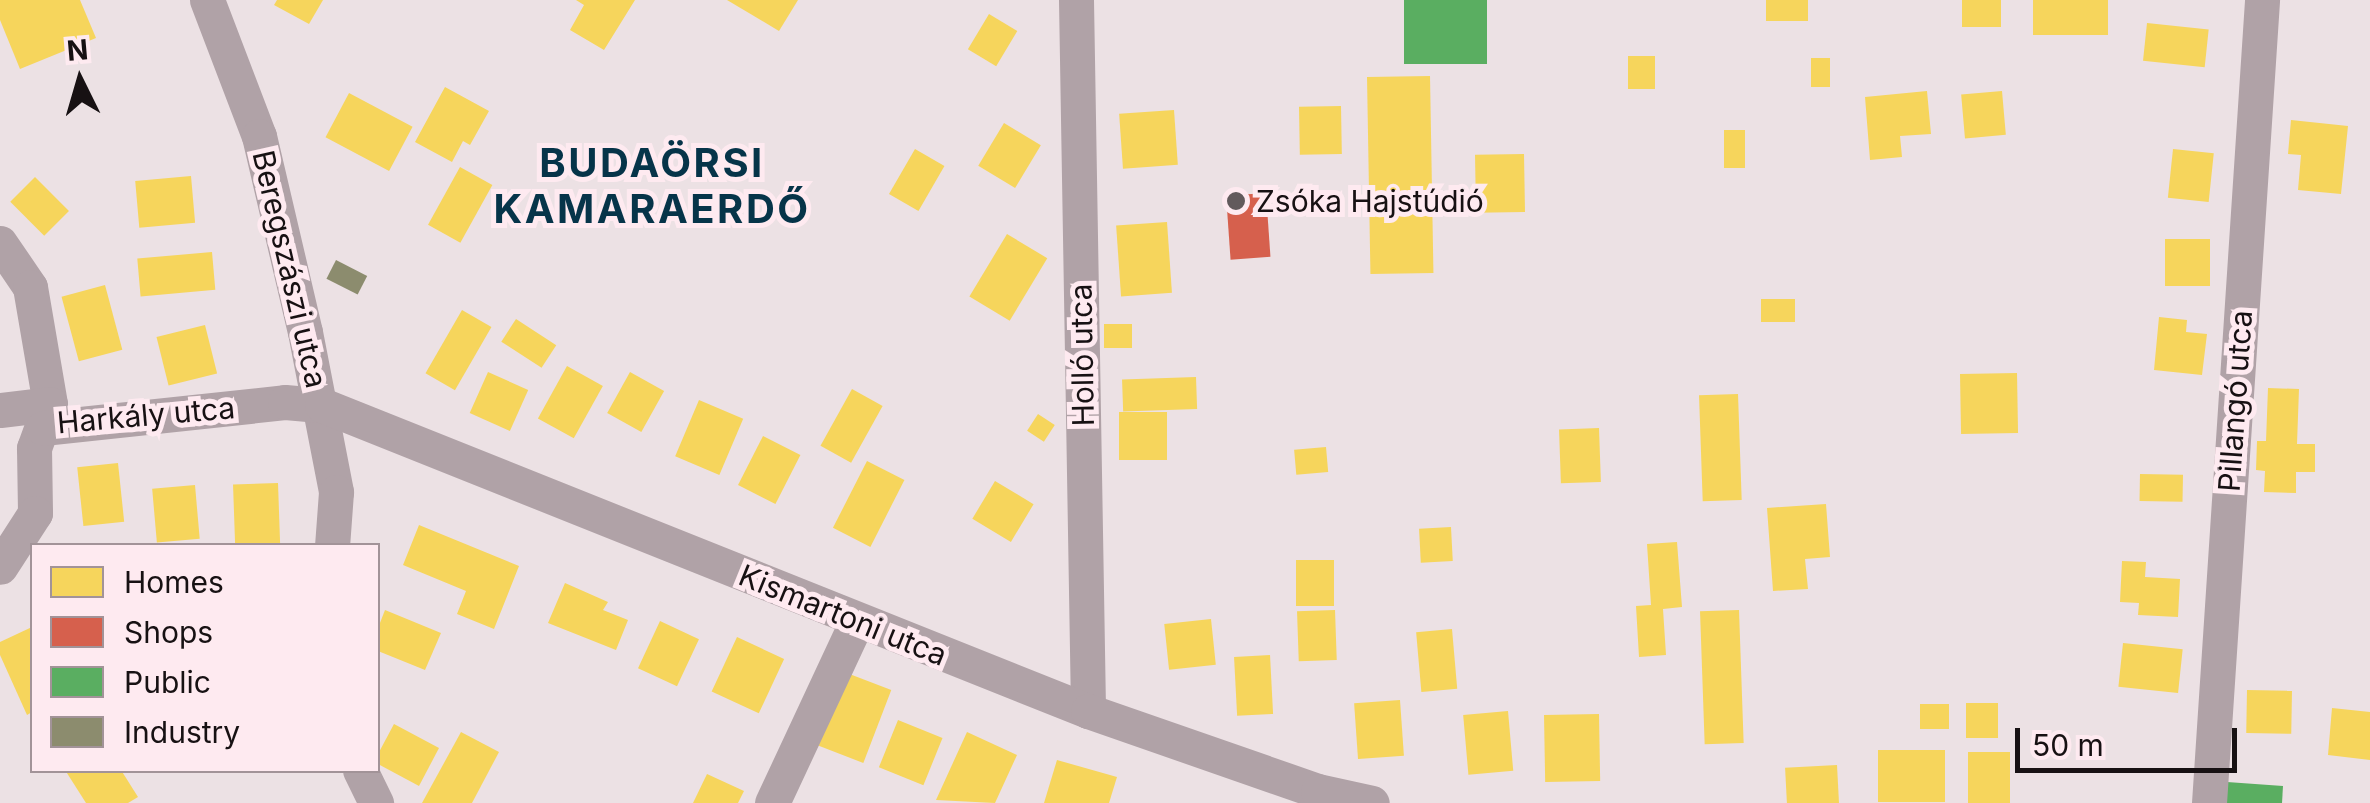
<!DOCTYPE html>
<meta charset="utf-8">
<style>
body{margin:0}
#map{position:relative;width:2370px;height:803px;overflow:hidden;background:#ece1e4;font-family:Inter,sans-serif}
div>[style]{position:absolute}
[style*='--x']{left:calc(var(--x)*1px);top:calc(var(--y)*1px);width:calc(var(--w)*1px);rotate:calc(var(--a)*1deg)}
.homes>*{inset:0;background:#f6d55c;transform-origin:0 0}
.shops>*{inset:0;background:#d6604d;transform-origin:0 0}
.public>*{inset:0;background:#5aae61;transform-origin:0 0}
.industry>*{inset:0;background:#8c8c6e;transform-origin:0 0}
.minor>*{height:35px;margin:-17.5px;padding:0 17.5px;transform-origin:17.5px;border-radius:17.5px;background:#b0a2a7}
.dots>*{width:28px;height:28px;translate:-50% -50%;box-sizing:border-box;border:5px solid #feeaf0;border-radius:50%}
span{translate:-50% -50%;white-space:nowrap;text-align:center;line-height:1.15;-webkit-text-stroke:10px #feeaf0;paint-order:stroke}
.poi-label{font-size:30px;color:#171113}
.left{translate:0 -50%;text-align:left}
.street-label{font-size:30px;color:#171113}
.district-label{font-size:40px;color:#063449;font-weight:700;letter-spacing:2.5px}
.legend{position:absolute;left:30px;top:543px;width:350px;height:230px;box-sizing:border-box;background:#feeaf0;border:2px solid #a29398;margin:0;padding:12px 18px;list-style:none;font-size:30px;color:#171113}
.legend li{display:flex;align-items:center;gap:20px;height:50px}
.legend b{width:50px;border:2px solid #a29398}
.north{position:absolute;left:30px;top:30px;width:100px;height:100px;-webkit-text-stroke:8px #feeaf0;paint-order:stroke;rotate:355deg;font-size:28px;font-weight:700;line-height:40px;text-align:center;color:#171113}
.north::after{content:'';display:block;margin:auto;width:35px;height:45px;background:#171113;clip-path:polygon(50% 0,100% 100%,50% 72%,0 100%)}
.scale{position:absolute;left:2015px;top:728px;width:222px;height:45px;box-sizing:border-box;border:5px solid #171113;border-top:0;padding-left:12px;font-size:30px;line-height:35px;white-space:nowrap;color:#171113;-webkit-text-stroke:8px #feeaf0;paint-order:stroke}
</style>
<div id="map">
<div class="homes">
<i style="clip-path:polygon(0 0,80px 0,96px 38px,20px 69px,0 20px)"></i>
<i style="clip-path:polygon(277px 0,323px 0,309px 24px,274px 5px)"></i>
<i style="clip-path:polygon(576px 0,635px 0,604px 50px,570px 30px,584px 5px)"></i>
<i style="clip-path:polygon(727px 0,798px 0,779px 31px)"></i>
<i style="left:1766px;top:0;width:42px;height:21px"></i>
<i style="left:1962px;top:0;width:39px;height:27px"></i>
<i style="left:2033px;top:0;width:75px;height:35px"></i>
<i style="left:989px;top:14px;width:33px;height:41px;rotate:31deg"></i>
<i style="left:2147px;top:23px;width:62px;height:38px;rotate:6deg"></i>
<i style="left:1628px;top:56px;width:27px;height:33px"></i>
<i style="left:1811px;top:58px;width:19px;height:29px"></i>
<i style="left:1430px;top:76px;width:197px;height:63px;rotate:89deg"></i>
<i style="clip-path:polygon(445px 87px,489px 111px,470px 145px,463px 141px,452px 162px,415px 142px)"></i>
<i style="clip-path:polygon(1927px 91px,1931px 134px,1900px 136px,1902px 157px,1870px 160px,1865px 97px)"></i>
<i style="left:2002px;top:91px;width:44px;height:41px;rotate:85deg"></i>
<i style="left:349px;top:93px;width:72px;height:50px;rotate:28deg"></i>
<i style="left:1341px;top:106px;width:48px;height:42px;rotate:89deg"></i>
<i style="left:1174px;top:110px;width:55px;height:55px;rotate:86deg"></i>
<i style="clip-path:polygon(2291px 120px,2348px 126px,2341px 194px,2298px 190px,2301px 155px,2288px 154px)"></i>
<i style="left:1004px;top:123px;width:43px;height:50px;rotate:31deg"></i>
<i style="left:1724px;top:130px;width:21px;height:38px"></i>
<i style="left:915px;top:149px;width:34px;height:52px;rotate:30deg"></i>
<i style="left:2173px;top:149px;width:41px;height:49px;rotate:6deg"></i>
<i style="left:1524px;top:154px;width:58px;height:49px;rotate:89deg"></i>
<i style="left:460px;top:167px;width:37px;height:66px;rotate:29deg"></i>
<i style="left:191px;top:176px;width:47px;height:56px;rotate:85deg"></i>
<i style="left:35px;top:177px;width:48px;height:35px;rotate:45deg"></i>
<i style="left:1167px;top:222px;width:71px;height:51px;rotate:86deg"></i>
<i style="left:1007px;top:234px;width:47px;height:73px;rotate:31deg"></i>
<i style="left:2165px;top:239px;width:45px;height:47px"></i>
<i style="left:212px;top:252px;width:38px;height:75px;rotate:85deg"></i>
<i style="left:105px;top:285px;width:67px;height:45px;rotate:75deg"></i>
<i style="left:1795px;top:299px;width:23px;height:34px;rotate:90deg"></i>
<i style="left:462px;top:310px;width:34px;height:73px;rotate:30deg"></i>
<i style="clip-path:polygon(2159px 317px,2187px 320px,2186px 332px,2207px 334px,2202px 375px,2154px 370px)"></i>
<i style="left:516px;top:319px;width:48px;height:27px;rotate:33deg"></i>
<i style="left:1104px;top:324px;width:28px;height:24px"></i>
<i style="left:205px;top:325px;width:50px;height:50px;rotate:76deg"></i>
<i style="left:567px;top:366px;width:41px;height:60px;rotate:29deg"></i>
<i style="left:488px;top:372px;width:44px;height:45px;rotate:24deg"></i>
<i style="left:630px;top:372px;width:39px;height:47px;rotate:29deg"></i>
<i style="left:2017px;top:373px;width:60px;height:57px;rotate:89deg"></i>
<i style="left:1196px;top:377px;width:32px;height:74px;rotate:88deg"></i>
<i style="clip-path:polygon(2268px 388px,2299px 389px,2297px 444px,2315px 444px,2315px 472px,2296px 472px,2296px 493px,2264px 492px,2265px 471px,2256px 470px,2257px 441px,2266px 441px)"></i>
<i style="left:852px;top:389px;width:35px;height:65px;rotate:29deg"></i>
<i style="left:1738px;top:394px;width:106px;height:39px;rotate:88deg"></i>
<i style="left:699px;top:400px;width:48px;height:61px;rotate:23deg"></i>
<i style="left:1167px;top:412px;width:48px;height:48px;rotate:90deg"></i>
<i style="left:1038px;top:414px;width:20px;height:20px;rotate:33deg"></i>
<i style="left:1599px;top:428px;width:54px;height:40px;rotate:88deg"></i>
<i style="left:763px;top:436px;width:42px;height:55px;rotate:27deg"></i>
<i style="left:1326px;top:447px;width:25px;height:32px;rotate:85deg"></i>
<i style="left:867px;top:461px;width:42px;height:75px;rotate:27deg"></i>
<i style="left:118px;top:463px;width:59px;height:41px;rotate:84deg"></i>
<i style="left:2140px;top:474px;width:43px;height:27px;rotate:1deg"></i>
<i style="left:995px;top:481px;width:45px;height:44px;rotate:31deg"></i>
<i style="left:278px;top:483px;width:63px;height:45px;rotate:88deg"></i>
<i style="left:195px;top:485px;width:54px;height:43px;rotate:85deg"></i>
<i style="clip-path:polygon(1826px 504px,1830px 557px,1805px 559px,1808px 589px,1773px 591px,1767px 508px)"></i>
<i style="clip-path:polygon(419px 525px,519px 566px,494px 629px,457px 614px,466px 591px,403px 565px)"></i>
<i style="left:1451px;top:527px;width:34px;height:32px;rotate:87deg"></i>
<i style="clip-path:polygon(1677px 542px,1682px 607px,1663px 609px,1666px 655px,1639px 657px,1636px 606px,1651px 605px,1647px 544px)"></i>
<i style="left:1296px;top:560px;width:38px;height:46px"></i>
<i style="clip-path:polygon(2122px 561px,2146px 562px,2145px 577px,2180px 579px,2178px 617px,2138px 615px,2139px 603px,2120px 602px)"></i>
<i style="clip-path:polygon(565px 583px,608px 602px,603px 610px,628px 620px,616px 650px,548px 623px)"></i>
<i style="clip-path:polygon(385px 610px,441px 633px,425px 670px,378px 651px,378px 628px)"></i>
<i style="left:1335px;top:610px;width:50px;height:38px;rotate:88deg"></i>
<i style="left:1739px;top:610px;width:133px;height:39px;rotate:88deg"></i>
<i style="left:1211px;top:619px;width:46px;height:47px;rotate:84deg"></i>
<i style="left:660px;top:621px;width:43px;height:52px;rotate:25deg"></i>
<i style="clip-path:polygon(32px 627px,32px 712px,27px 715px,0 655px,0 642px)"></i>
<i style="left:1452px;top:629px;width:60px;height:36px;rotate:85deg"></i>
<i style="left:737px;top:637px;width:52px;height:60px;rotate:25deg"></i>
<i style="left:2123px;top:643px;width:60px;height:44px;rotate:6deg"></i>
<i style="left:1270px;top:655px;width:59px;height:36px;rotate:87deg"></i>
<i style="left:839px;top:670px;width:56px;height:78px;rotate:21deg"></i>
<i style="left:2247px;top:690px;width:45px;height:43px;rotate:1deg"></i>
<i style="left:1400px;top:700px;width:56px;height:46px;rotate:86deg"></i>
<i style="left:1966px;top:703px;width:32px;height:35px"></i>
<i style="left:1920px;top:704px;width:29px;height:25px"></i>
<i style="clip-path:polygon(2332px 708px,2370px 712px,2370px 760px,2328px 755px)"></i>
<i style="left:1508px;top:711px;width:60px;height:45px;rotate:85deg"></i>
<i style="left:1599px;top:714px;width:67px;height:55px;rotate:89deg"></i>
<i style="left:898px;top:720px;width:48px;height:51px;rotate:22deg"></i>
<i style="clip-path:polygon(394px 724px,439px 748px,419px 786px,378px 764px,378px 754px)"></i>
<i style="clip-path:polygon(461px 732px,499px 752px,472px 803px,422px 803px)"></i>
<i style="clip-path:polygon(967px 732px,1017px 755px,995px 803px,936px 800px)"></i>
<i style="left:1878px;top:750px;width:67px;height:52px"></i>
<i style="left:1968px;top:752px;width:42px;height:51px"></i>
<i style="clip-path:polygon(1057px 760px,1117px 777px,1109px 803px,1044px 803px)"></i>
<i style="left:1837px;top:765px;width:38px;height:52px;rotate:87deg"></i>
<i style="clip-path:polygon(65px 770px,121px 770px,138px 797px,128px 803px,86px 803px)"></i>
<i style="clip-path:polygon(707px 774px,744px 791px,738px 803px,693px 803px)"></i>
</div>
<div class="shops">
<i style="left:1266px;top:193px;width:64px;height:40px;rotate:86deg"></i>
</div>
<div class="public">
<i style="left:1404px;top:0;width:83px;height:64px"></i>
<i style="clip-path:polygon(2227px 782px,2283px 786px,2282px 803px,2225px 803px)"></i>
</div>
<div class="industry">
<i style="left:336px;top:260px;width:35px;height:21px;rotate:27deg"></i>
</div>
<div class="minor">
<i style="--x:207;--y:0;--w:146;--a:69.1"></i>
<i style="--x:259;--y:136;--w:201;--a:76.8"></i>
<i style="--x:305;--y:332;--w:163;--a:79"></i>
<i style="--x:336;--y:492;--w:54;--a:94.2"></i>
<i style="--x:1076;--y:0;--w:711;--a:89.03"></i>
<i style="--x:0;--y:243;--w:53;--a:55.7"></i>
<i style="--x:30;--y:287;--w:119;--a:80.3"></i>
<i style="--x:50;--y:404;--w:47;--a:110"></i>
<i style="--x:34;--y:448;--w:65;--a:89.1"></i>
<i style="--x:35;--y:513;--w:64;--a:122.9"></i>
<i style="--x:0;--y:410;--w:50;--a:-6.8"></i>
<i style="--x:43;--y:428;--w:243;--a:-6.1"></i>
<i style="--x:285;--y:402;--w:37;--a:5"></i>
<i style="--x:322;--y:405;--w:825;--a:21.78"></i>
<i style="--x:1088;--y:711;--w:244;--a:19.2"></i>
<i style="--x:1318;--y:791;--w:55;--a:12.5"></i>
<i style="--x:360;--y:770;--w:37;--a:64"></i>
<i style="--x:772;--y:803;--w:201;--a:-65"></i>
<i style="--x:2209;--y:803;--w:805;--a:-86.22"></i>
</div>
<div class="dots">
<i style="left:1236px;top:201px;background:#625a5c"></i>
</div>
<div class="poi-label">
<span class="left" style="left:1256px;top:201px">Zsóka Hajstúdió</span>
</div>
<div class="street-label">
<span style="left:290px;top:269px;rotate:77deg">Beregszászi utca</span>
<span style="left:1082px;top:355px;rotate:-91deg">Holló utca</span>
<span style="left:2235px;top:401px;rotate:-86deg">Pillangó utca</span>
<span style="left:146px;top:415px;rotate:-5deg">Harkály utca</span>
<span style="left:843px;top:615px;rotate:22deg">Kismartoni utca</span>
</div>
<div class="district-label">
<span style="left:652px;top:186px">BUDAÖRSI<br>KAMARAERDŐ</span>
</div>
<ul class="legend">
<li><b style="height:28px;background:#f6d55c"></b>Homes</li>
<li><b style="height:28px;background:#d6604d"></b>Shops</li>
<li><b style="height:28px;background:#5aae61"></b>Public</li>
<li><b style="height:28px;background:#8c8c6e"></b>Industry</li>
</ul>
<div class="north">N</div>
<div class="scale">50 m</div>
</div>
